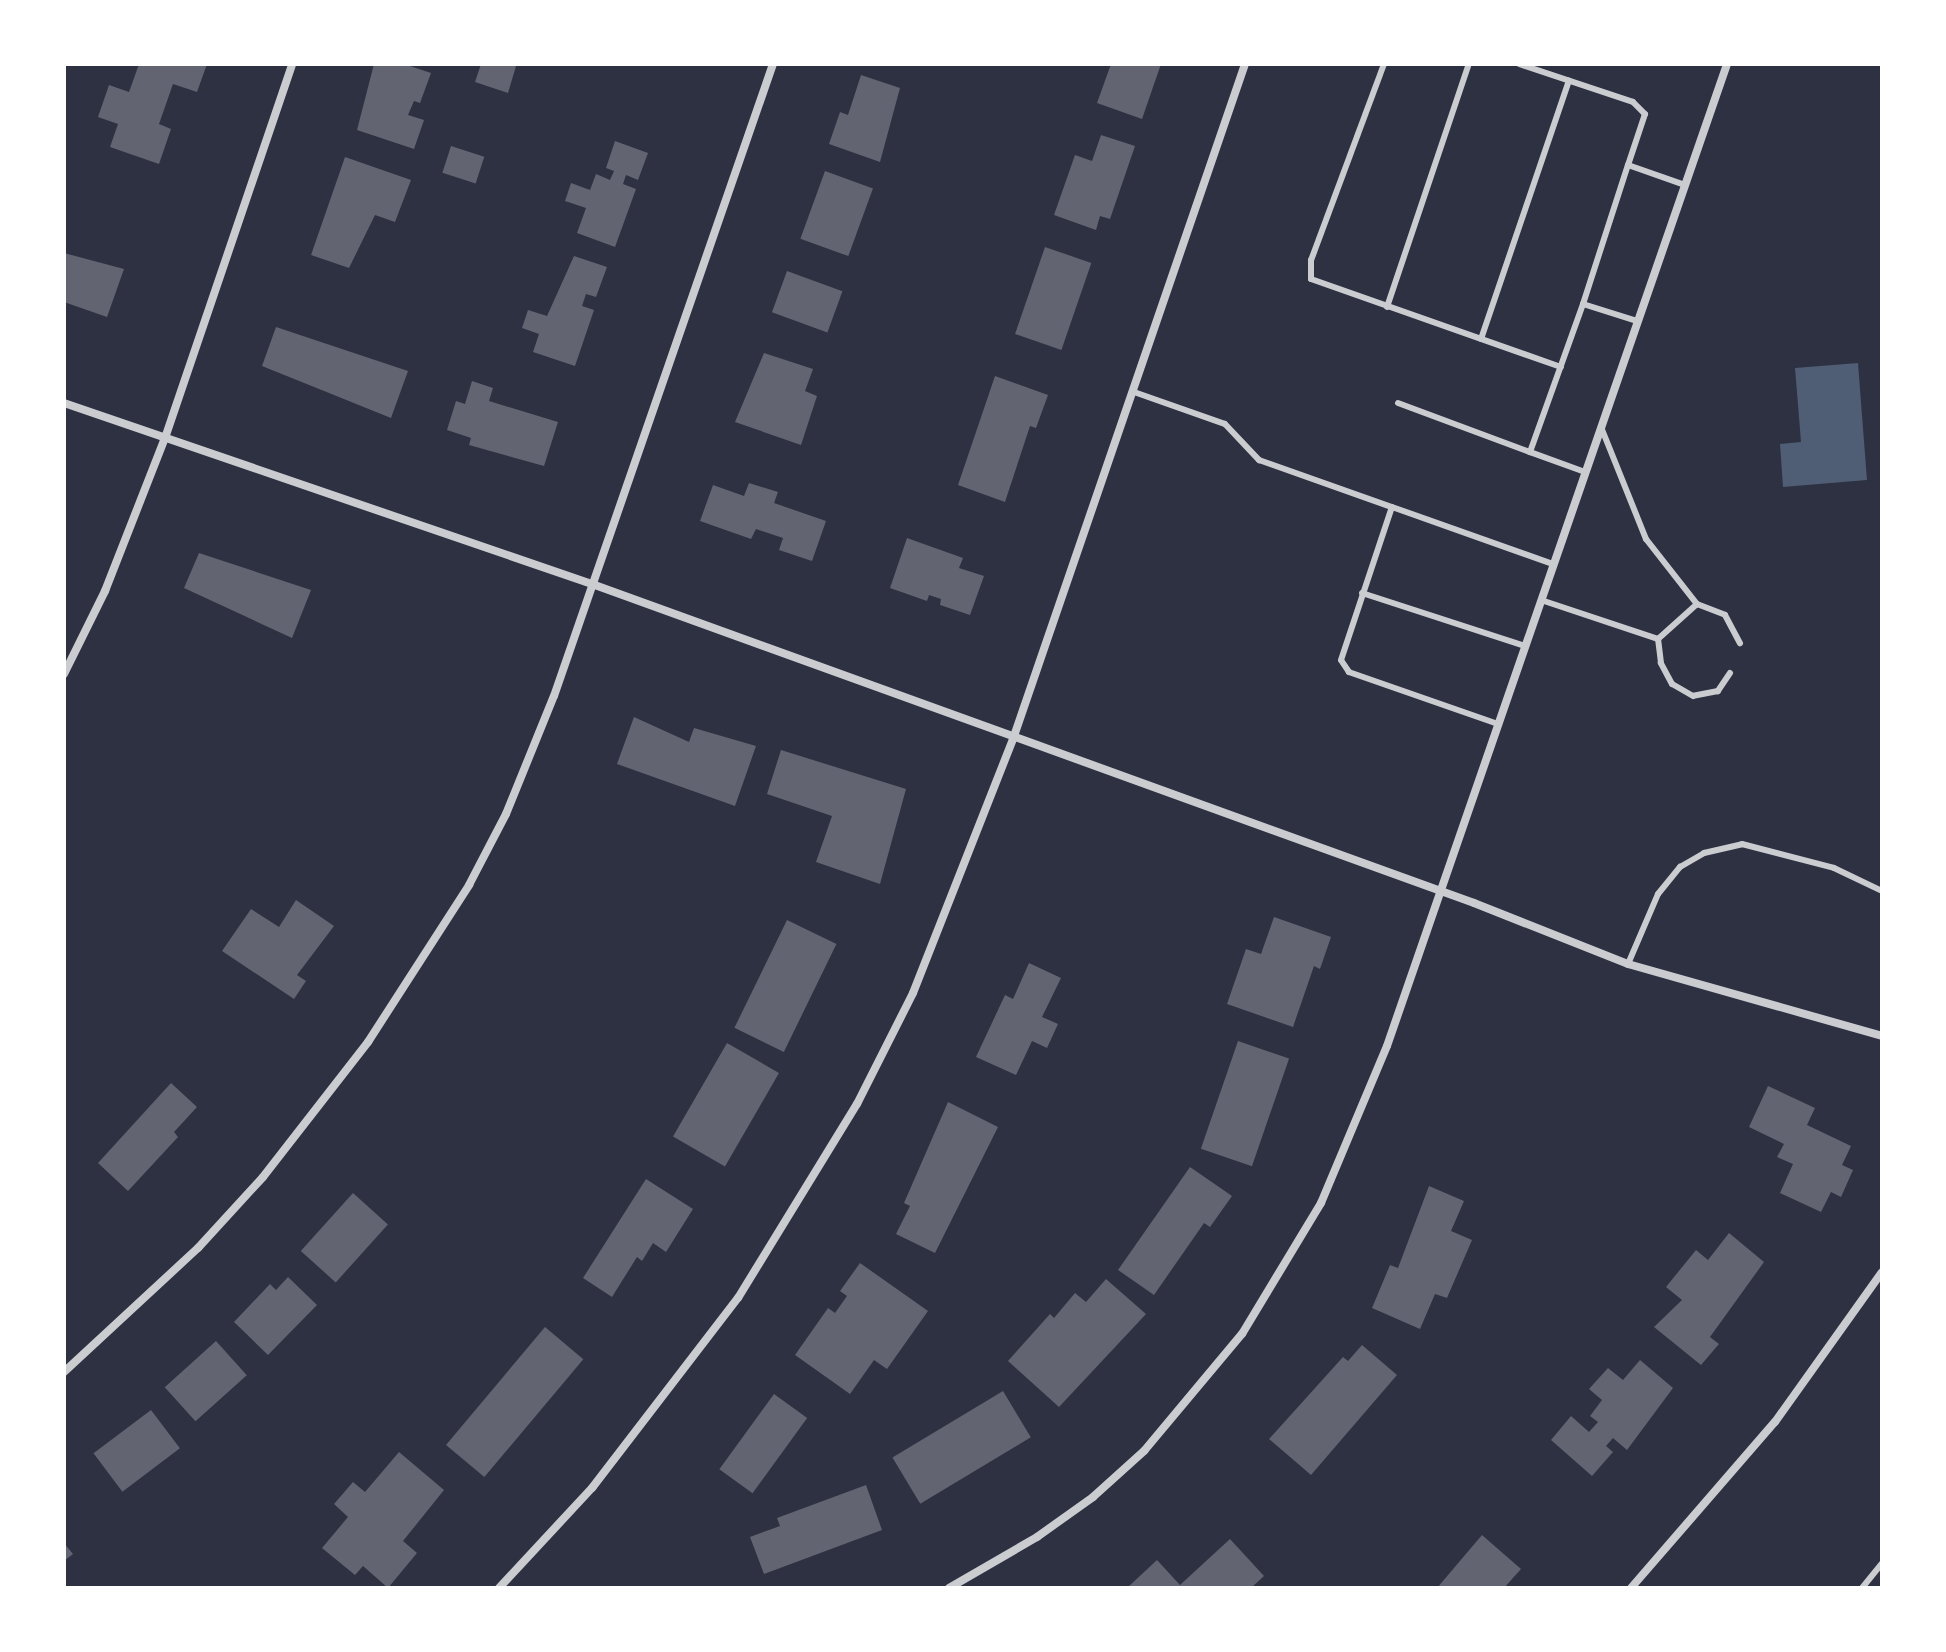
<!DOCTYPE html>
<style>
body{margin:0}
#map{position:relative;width:1946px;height:1652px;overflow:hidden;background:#2d3142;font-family:"Varela Round",sans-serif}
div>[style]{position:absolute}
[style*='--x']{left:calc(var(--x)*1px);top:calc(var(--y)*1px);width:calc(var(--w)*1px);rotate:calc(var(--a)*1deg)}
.water>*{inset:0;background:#4f5d75}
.building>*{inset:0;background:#626471;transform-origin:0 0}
.service>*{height:6px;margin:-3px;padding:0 3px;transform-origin:3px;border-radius:3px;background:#caccd0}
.minor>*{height:8px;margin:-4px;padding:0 4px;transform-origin:4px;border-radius:4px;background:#caccd0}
span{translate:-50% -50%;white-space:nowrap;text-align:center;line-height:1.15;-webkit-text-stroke:8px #fff;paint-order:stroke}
.frame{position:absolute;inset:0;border:66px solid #fff;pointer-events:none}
</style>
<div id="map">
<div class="water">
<i style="clip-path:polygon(1858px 363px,1867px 480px,1783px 487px,1780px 444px,1801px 442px,1795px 368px)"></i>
</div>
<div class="building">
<i style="clip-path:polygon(139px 64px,207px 64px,197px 92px,173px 84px,159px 124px,171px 129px,159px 164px,110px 147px,118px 124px,98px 117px,109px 85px,129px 92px)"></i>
<i style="clip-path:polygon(374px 64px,404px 64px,431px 73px,420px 103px,414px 101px,408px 115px,424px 120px,414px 149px,357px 130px)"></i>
<i style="clip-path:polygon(481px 64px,516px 66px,508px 93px,475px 82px)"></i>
<i style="clip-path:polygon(1111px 64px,1161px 64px,1142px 119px,1097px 103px)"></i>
<i style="clip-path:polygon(861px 75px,900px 88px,880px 162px,829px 144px,840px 112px,848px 115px)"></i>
<i style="clip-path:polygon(1101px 135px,1135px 146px,1110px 219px,1100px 216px,1096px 230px,1054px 215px,1075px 155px,1092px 161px)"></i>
<i style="clip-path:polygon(615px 141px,648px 153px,638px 180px,626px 175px,623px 184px,636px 189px,615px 247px,577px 233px,586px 208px,565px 201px,571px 183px,590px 190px,596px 174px,610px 180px,614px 171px,606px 168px)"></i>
<i style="left:451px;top:146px;width:35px;height:28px;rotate:18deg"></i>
<i style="clip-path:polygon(345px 157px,411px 180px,395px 222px,375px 215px,349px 268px,311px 255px)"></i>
<i style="left:825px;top:171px;width:51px;height:72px;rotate:20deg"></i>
<i style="left:1045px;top:247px;width:49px;height:92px;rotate:19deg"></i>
<i style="clip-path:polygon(64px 253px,124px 269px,107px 317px,64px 302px)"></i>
<i style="clip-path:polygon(574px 256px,607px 267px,596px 297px,586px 294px,582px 306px,594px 310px,575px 366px,533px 352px,539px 334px,522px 328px,528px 310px,547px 316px)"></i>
<i style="left:787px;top:271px;width:59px;height:44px;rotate:20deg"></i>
<i style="clip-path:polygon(276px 327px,408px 371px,391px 418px,262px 366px)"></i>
<i style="clip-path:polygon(764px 353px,813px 369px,805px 391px,817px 396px,801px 445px,735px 422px)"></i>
<i style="clip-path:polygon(995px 376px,1048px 395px,1036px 428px,1030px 426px,1005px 502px,958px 485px)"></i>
<i style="clip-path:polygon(472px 381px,493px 388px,489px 401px,558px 422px,544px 466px,469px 445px,471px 438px,447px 430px,456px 401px,465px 404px)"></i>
<i style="clip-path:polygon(749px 483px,778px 492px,774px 503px,826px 521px,812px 561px,779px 550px,783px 538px,756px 529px,751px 539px,700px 521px,713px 485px,744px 496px)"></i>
<i style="clip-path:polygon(907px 538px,963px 558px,959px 568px,984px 576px,970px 615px,940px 605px,941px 599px,929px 595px,927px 601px,890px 588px)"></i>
<i style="clip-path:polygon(199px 553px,311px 590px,292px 638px,184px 588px)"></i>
<i style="clip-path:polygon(634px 717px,689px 742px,694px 728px,756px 746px,735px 806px,617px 764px)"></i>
<i style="clip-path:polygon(781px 750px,906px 789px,880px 884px,816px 862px,832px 816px,767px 794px)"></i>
<i style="clip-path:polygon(296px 900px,334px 926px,297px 975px,306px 981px,294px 999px,222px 951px,251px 909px,279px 927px)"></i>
<i style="clip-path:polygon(1274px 917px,1331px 937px,1320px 969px,1314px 966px,1293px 1027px,1227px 1004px,1246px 949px,1261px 954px)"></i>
<i style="left:787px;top:920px;width:55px;height:120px;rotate:26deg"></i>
<i style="clip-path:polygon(1029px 963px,1061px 978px,1042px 1017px,1058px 1024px,1047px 1048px,1032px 1041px,1016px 1075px,976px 1057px,1005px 995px,1013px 999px)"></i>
<i style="left:1238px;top:1041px;width:54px;height:114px;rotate:19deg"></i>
<i style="left:727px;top:1043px;width:60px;height:108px;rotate:30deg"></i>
<i style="clip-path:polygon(171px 1083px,197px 1107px,174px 1132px,178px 1137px,128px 1191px,98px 1163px)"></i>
<i style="clip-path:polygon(1768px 1086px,1815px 1108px,1807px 1125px,1851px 1146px,1842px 1165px,1853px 1170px,1841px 1197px,1831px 1192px,1821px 1212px,1780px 1193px,1793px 1164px,1777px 1157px,1784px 1144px,1749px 1127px)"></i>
<i style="clip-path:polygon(948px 1102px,998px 1127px,935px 1253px,896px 1234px,910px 1206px,904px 1203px)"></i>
<i style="clip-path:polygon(1190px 1167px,1232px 1196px,1210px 1227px,1204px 1223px,1154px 1295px,1118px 1270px)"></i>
<i style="clip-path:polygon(646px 1179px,693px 1209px,666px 1252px,653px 1243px,642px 1261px,637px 1257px,612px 1297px,583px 1278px)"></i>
<i style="clip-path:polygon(1429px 1186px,1464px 1201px,1451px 1231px,1472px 1240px,1447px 1298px,1435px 1294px,1420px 1329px,1372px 1308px,1390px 1265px,1398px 1268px)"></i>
<i style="left:353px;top:1193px;width:47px;height:78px;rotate:42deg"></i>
<i style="clip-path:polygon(1729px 1233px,1764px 1262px,1710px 1337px,1719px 1344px,1701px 1365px,1654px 1327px,1682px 1300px,1666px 1287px,1696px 1250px,1708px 1260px)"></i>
<i style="clip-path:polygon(860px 1263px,928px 1311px,887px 1369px,874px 1360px,850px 1394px,795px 1355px,828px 1308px,835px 1313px,847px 1296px,840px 1291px)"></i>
<i style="clip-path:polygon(288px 1277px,317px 1305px,268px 1355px,234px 1322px,270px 1284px,276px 1290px)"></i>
<i style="clip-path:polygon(1106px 1279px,1146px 1314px,1059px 1407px,1008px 1361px,1050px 1314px,1054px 1318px,1075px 1293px,1086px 1302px)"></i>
<i style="left:545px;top:1327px;width:50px;height:154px;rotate:40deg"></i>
<i style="left:216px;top:1341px;width:46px;height:69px;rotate:48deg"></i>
<i style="clip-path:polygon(1362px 1345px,1397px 1375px,1311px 1475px,1269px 1439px,1343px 1357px,1348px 1361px)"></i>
<i style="clip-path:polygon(1640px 1360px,1673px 1388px,1627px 1450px,1613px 1438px,1606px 1446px,1613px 1452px,1592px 1476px,1551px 1440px,1571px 1416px,1589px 1432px,1598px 1422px,1590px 1416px,1602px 1400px,1589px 1389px,1608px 1368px,1623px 1380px)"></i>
<i style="left:1003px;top:1391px;width:54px;height:129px;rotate:59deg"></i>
<i style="left:774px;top:1394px;width:41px;height:93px;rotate:36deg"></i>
<i style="left:151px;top:1410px;width:48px;height:72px;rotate:53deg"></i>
<i style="clip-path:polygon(399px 1452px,444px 1490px,403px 1541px,417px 1553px,388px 1588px,363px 1566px,355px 1575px,322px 1548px,348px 1517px,334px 1504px,353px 1482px,365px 1492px)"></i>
<i style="clip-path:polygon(866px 1485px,882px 1530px,764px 1574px,750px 1537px,780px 1526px,777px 1518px)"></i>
<i style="clip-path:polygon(1482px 1535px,1521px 1569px,1504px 1588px,1437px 1588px)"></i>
<i style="clip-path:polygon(1230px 1539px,1264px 1576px,1251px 1588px,1127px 1588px,1157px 1560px,1180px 1585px)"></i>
<i style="clip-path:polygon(64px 1543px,73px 1554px,64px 1561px)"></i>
</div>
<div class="service">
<i style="--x:1384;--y:64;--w:209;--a:110.4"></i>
<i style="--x:1311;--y:260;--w:19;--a:90"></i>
<i style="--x:1311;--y:279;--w:265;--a:19.4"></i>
<i style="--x:1519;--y:64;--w:120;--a:18.4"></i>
<i style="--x:1633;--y:102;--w:17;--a:45"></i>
<i style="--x:1645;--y:114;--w:54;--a:108.4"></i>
<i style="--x:1628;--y:165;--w:60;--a:19.3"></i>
<i style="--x:1583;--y:304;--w:146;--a:-72.1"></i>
<i style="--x:1387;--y:307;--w:256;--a:-71.4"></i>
<i style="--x:1481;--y:339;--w:273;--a:-71.2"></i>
<i style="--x:1134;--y:392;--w:96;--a:19.4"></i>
<i style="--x:1225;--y:424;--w:50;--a:46.6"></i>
<i style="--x:1259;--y:460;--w:141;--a:19.5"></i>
<i style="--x:1398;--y:403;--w:141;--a:20.4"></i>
<i style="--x:1601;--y:427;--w:121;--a:68.1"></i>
<i style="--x:1646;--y:539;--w:83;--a:51.9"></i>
<i style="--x:1585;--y:472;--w:59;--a:-160"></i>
<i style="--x:1530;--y:452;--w:157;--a:-70.3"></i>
<i style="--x:1583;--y:304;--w:57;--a:17.5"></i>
<i style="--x:1362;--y:593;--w:171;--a:18"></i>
<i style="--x:1541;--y:600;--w:123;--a:18.4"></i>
<i style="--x:1730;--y:673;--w:22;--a:124"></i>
<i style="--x:1718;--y:691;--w:25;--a:169"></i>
<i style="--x:1693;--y:696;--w:24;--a:-150"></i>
<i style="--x:1672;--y:684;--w:24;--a:-118"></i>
<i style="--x:1661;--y:663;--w:24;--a:-97"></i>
<i style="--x:1658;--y:639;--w:52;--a:-41.9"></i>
<i style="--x:1697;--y:604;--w:30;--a:21"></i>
<i style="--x:1725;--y:615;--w:32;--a:62"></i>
<i style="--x:1498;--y:724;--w:158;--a:-160.8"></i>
<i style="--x:1349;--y:672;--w:14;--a:-124"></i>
<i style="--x:1341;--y:660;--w:161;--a:-71.6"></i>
<i style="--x:1392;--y:507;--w:171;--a:19.5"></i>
<i style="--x:1628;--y:964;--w:76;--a:-66.8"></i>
<i style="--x:1658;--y:894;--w:35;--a:-51"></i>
<i style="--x:1680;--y:867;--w:28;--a:-30"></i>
<i style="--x:1704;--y:853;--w:39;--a:-13"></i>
<i style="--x:1742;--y:844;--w:95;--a:14.6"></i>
<i style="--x:1834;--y:868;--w:53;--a:25.6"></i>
<i style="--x:1862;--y:1588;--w:32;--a:-51"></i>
</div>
<div class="minor">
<i style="--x:64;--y:403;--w:558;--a:18.92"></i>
<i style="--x:592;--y:584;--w:938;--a:19.88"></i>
<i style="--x:1474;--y:903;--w:166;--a:21.6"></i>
<i style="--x:1628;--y:964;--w:264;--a:15.8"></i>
<i style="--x:64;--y:674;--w:93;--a:-63.7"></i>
<i style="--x:105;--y:591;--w:164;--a:-68.6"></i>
<i style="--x:165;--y:438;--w:395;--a:-71.2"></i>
<i style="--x:64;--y:1372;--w:183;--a:-42.8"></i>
<i style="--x:198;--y:1248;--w:96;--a:-47.5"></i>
<i style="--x:263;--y:1177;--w:171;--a:-52.1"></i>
<i style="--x:368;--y:1042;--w:187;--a:-57.2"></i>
<i style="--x:469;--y:885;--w:80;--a:-62.5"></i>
<i style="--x:506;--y:814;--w:127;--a:-67.9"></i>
<i style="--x:554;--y:696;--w:669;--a:-70.89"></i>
<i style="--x:499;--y:1588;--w:137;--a:-47.1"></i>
<i style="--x:592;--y:1488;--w:240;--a:-52.5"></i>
<i style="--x:738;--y:1298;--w:228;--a:-58.5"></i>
<i style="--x:857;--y:1104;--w:124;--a:-63.2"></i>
<i style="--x:913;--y:993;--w:273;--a:-68.5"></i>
<i style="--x:1013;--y:739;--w:714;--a:-71.03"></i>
<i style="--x:949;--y:1588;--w:102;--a:-30.1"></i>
<i style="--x:1037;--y:1537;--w:69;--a:-35.5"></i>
<i style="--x:1093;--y:1497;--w:69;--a:-42"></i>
<i style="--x:1144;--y:1451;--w:153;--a:-50.1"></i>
<i style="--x:1242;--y:1334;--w:153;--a:-58.9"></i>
<i style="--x:1321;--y:1203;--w:170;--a:-67.2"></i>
<i style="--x:1387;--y:1046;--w:1039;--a:-70.9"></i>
<i style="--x:1631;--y:1588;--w:220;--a:-49.1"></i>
<i style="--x:1775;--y:1422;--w:184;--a:-54.5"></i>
</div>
<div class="frame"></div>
</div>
